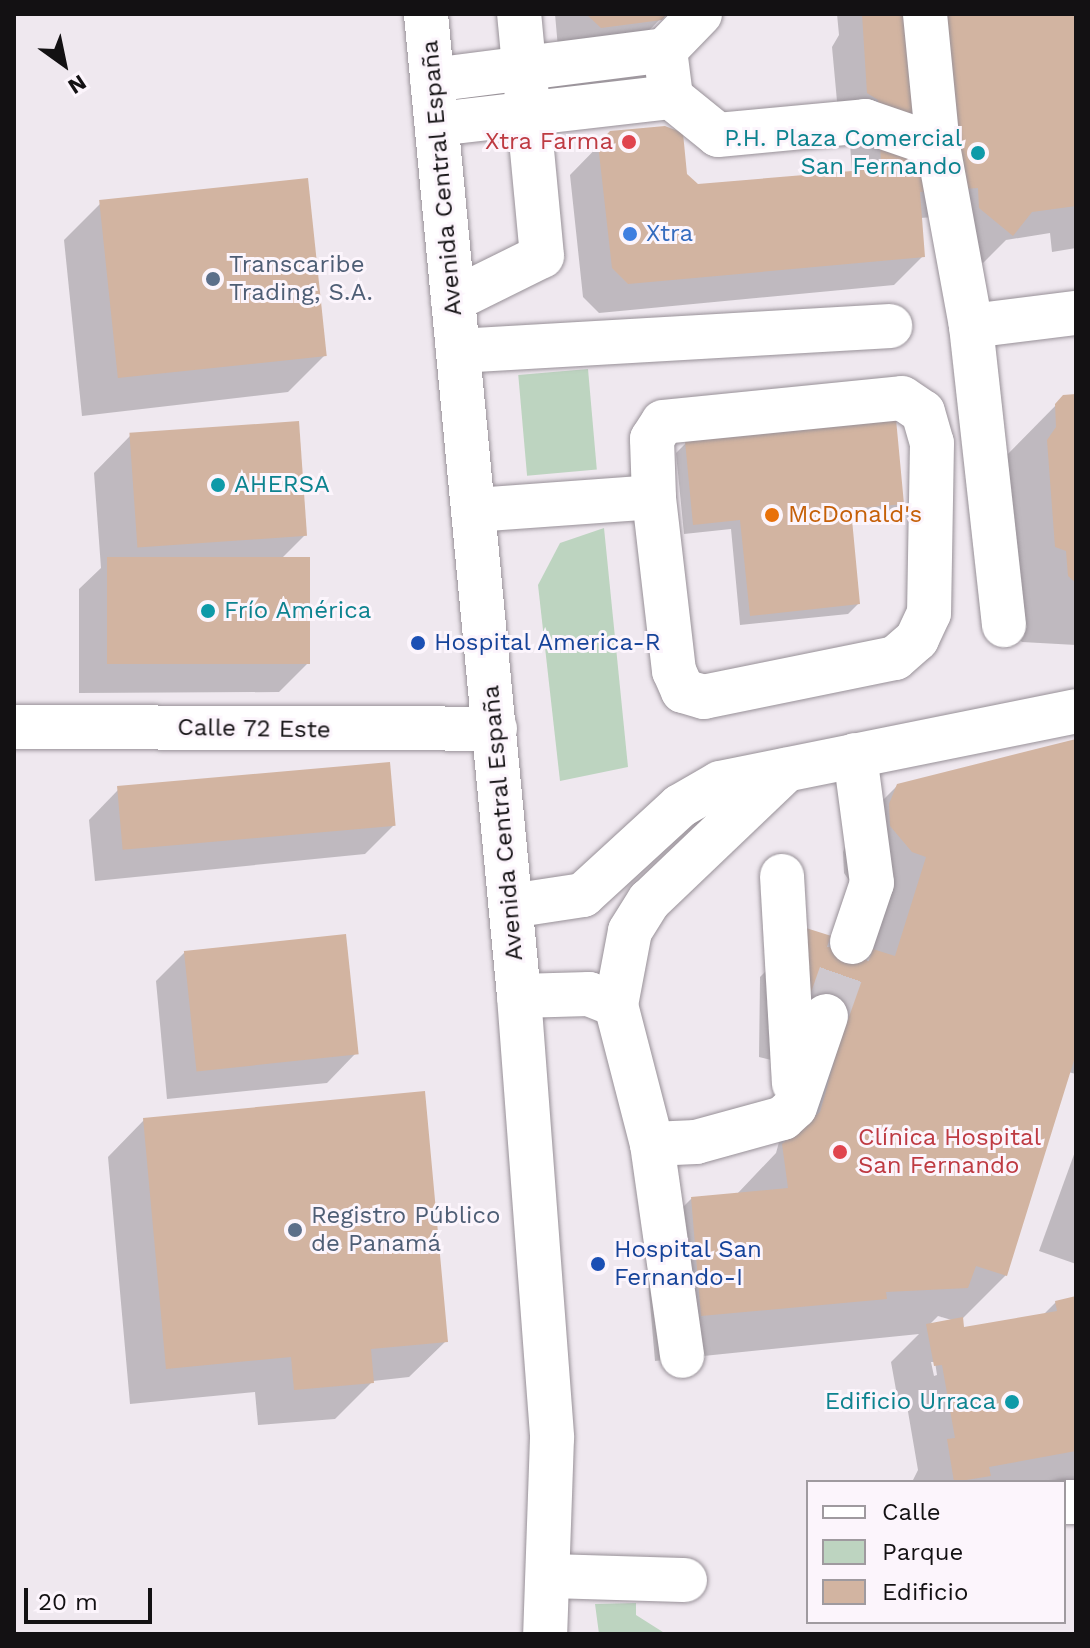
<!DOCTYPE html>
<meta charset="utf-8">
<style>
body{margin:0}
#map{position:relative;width:1090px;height:1648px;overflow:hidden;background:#efe8ef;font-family:"Work Sans",sans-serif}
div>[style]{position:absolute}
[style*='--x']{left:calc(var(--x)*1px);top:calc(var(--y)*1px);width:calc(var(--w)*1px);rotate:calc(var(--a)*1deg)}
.green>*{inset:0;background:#bdd4c0;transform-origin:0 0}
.shadow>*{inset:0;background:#0003}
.building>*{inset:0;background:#d2b4a1;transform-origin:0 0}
.minor-tunnel>*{height:44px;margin-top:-22px;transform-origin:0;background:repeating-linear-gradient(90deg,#cec8ce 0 44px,transparent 0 66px)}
.roads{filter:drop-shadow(0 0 2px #989198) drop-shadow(0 0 2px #989198)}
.minor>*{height:44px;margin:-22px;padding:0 22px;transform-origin:22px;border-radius:22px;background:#fff}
.major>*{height:44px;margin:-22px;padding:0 22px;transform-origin:22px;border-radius:22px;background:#fff}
.dots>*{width:22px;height:22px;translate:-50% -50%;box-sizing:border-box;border:4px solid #fcf5fc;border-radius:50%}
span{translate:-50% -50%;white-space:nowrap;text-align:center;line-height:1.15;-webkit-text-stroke:6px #fcf5fc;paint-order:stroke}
.culture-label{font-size:24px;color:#0d838f}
.right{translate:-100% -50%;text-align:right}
.left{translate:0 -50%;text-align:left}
.health-label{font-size:24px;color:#be3a42}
.street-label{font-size:24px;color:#131113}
.shop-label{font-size:24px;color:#366cbe}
.service-label{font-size:24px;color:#4e5e75}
.food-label{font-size:24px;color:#c56008}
.transit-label{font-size:24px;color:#164399}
.frame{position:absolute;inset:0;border:16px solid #131113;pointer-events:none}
.legend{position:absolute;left:806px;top:1480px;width:260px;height:144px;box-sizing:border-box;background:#fcf5fc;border:2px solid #9f9a9f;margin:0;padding:10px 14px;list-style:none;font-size:24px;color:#131113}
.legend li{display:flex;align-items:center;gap:16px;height:40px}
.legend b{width:40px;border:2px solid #9f9a9f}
.north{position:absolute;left:24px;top:24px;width:80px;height:80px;-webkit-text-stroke:6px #fcf5fc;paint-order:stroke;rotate:147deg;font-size:22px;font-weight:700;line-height:32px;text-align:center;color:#131113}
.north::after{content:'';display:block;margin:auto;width:28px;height:36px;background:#131113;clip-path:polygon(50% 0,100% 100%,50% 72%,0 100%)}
.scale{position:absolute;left:24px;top:1588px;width:128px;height:36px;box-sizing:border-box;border:4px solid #131113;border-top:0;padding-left:10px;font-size:24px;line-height:28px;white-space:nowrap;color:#131113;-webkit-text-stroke:6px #fcf5fc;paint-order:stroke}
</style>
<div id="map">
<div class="green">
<i style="left:588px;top:369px;width:101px;height:70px;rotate:85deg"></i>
<i style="clip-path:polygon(604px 528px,628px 767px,560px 781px,538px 585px,560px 543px)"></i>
<i style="clip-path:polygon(636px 1603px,636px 1615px,666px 1634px,599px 1634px,595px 1604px)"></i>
</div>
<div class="shadow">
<i style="clip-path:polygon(555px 14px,665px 14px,631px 49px,558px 48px)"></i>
<i style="clip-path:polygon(837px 14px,1076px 14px,1076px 248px,1052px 252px,1050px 233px,1006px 240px,983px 263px,950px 237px,949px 216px,920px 218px,923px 256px,894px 285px,599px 313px,583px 297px,570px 175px,611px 133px,697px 186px,852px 173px,849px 129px,839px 123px,832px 47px,839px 35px)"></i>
<i style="clip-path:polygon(100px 204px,325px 355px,288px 392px,82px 416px,64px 240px)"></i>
<i style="clip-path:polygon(1076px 396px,1076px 645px,1022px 642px,1012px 633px,999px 463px,1064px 397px)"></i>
<i style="clip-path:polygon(130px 436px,305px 535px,281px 559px,308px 663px,279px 692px,79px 693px,79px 589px,101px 568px,94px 473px)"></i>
<i style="clip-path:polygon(686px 443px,902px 503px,892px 513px,850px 517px,858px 604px,848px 614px,740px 625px,731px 529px,684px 534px,676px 453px)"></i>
<i style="clip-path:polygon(evenodd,1076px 741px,1076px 1074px,1068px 1072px,1006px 1275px,961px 1320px,963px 1330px,1043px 1315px,1056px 1302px,1076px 1299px,1076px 1490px,1064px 1482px,912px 1482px,918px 1470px,906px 1400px,898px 1401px,891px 1362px,919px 1334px,655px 1361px,645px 1245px,691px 1199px,737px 1194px,776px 1153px,796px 1081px,788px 1064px,759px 1057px,760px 977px,807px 930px,867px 949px,852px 885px,844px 873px,843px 852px,850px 833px,898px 785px,1076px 741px,938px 1316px,955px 1321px,928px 1326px,938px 1316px,1076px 741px,931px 1362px,935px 1362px,937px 1375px,934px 1376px,931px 1362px)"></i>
<i style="clip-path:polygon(118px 790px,394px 825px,365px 854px,95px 881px,89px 820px)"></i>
<i style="clip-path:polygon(185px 952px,356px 1053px,327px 1083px,167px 1099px,156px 981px)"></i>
<i style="clip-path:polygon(144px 1120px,446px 1341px,409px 1377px,373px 1381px,335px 1419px,258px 1425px,255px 1392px,130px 1404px,108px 1157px)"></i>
<i style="clip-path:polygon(1076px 1149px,1076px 1264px,1039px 1251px)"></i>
</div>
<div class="building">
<i style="clip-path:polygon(586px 14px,667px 14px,662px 20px,601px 28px)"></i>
<i style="clip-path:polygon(862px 14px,1076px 14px,1076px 206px,1032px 212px,1013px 236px,979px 208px,978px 188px,920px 192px,925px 257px,628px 284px,612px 268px,598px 144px,610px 131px,665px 126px,683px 133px,687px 174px,698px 184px,876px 169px,881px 163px,878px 100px,867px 93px)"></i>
<i style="left:308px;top:178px;width:179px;height:210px;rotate:84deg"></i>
<i style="clip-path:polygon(1076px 394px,1076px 583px,1068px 576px,1066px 551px,1055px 547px,1047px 440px,1056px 427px,1055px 404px,1063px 395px)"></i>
<i style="clip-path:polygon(896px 419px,904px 504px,851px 509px,860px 604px,750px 616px,740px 520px,693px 525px,685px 441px)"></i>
<i style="left:299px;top:421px;width:115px;height:170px;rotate:86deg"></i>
<i style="left:310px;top:557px;width:107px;height:203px;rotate:90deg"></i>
<i style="clip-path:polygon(1076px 739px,1076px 1054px,1007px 1276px,976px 1266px,968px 1288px,886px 1292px,887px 1299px,701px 1316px,691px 1197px,788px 1188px,782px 1144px,820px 1112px,842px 1033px,804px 1011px,806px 928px,895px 956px,926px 857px,912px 852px,890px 826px,889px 804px,897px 784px)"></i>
<i style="left:390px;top:762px;width:64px;height:274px;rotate:85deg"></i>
<i style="left:346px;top:934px;width:121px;height:163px;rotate:84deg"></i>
<i style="clip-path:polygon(425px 1091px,448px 1342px,371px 1349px,374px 1383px,294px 1390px,291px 1357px,166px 1369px,143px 1118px)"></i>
<i style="clip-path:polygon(1076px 1296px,1076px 1451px,989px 1467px,991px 1476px,954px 1482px,947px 1439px,955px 1438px,942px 1365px,934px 1366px,926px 1324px,963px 1317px,964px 1327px,1057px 1311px,1055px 1301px)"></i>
</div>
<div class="minor-tunnel">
<i style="--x:826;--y:1016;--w:78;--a:-70.6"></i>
</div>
<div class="roads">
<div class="minor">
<i style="--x:700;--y:14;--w:50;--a:134.2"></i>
<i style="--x:665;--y:50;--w:47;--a:82.7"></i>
<i style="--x:671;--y:97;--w:60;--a:39"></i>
<i style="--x:718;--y:135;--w:148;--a:-5.4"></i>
<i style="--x:865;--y:121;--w:77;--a:18.9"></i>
<i style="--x:925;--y:14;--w:133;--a:84.4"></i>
<i style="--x:938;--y:146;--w:183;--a:79.6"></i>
<i style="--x:971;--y:326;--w:301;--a:83.7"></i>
<i style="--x:432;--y:80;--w:235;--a:-7.3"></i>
<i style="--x:437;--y:124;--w:236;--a:-6.6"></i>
<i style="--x:453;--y:300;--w:99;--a:-26.3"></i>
<i style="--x:542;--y:256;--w:243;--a:-95.4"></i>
<i style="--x:971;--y:326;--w:106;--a:-7.1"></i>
<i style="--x:458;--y:351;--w:433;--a:-3.3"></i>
<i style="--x:902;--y:398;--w:25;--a:34"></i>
<i style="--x:923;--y:412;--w:32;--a:74"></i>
<i style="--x:932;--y:443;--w:170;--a:91"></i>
<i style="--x:929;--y:613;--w:29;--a:115"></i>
<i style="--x:917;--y:639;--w:29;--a:139"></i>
<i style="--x:895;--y:658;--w:195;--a:168.5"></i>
<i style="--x:704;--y:697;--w:22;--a:-164"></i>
<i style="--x:683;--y:691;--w:22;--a:-114"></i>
<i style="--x:674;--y:671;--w:175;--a:-96.6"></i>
<i style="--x:654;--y:497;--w:58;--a:-92"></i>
<i style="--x:652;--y:439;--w:20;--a:-57"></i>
<i style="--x:663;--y:422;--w:240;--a:-5.7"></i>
<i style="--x:474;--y:510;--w:180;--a:-4.1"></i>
<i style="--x:14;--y:727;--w:481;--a:0.2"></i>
<i style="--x:782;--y:876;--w:208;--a:86.7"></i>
<i style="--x:511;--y:906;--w:73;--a:-8.7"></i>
<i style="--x:583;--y:895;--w:132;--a:-42.5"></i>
<i style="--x:680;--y:806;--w:46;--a:-29.9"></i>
<i style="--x:720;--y:783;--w:363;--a:-11.4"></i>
<i style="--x:852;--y:942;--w:62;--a:-71.3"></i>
<i style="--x:872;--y:883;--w:129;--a:-97.6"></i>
<i style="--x:519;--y:996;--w:70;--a:-1.6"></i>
<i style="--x:589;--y:994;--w:29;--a:22"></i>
<i style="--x:616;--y:1005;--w:144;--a:75.5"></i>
<i style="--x:652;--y:1144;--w:44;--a:-2.6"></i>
<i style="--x:696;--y:1142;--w:90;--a:-15.4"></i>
<i style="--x:783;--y:1118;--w:16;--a:-43"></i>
<i style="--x:795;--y:1107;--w:96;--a:-71.2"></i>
<i style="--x:616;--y:1005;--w:75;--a:-79.3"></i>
<i style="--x:630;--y:931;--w:36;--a:-58"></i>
<i style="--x:649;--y:901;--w:190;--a:-43.7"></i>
<i style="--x:652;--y:1144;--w:214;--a:81.9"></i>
<i style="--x:1064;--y:1502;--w:12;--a:0"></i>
<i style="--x:548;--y:1576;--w:137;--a:1.7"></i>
</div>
<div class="major">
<i style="--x:426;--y:14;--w:986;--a:84.59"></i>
<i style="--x:519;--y:996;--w:443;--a:85.7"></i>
<i style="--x:552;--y:1438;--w:196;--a:92"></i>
</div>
</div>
<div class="dots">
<i style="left:629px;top:142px;background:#e0444e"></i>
<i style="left:978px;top:153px;background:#0f9aa8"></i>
<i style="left:630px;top:234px;background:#3f7fe0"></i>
<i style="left:213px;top:279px;background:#5c6f8a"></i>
<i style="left:218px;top:485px;background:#0f9aa8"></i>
<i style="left:772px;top:515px;background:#e8710a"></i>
<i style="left:208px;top:611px;background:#0f9aa8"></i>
<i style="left:418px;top:643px;background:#1a4fb4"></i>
<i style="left:840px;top:1152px;background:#e0444e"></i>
<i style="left:295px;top:1230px;background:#5c6f8a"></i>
<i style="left:598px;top:1264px;background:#1a4fb4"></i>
<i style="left:1012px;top:1402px;background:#0f9aa8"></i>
</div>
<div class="culture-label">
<span class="right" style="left:962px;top:153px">P.H. Plaza Comercial<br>San Fernando</span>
<span class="left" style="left:234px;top:485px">AHERSA</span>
<span class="left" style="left:224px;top:611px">Frío América</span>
<span class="right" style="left:996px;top:1402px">Edificio Urraca</span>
</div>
<div class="health-label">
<span class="right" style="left:613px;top:142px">Xtra Farma</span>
<span class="left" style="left:858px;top:1152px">Clínica Hospital<br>San Fernando</span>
</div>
<div class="street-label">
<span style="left:442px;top:178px;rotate:-95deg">Avenida Central España</span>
<span style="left:254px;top:729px;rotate:1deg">Calle 72 Este</span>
<span style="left:503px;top:823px;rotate:-95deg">Avenida Central España</span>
</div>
<div class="shop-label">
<span class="left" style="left:646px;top:234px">Xtra</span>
</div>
<div class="service-label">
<span class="left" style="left:229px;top:279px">Transcaribe<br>Trading, S.A.</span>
<span class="left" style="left:311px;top:1230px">Registro Público<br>de Panamá</span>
</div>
<div class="food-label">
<span class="left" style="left:788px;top:515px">McDonald's</span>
</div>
<div class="transit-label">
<span class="left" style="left:434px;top:643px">Hospital America-R</span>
<span class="left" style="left:614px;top:1264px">Hospital San<br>Fernando-I</span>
</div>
<div class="frame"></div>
<ul class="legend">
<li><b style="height:10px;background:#fff"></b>Calle</li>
<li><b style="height:22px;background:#bdd4c0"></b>Parque</li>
<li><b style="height:22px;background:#d2b4a1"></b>Edificio</li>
</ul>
<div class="north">N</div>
<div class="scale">20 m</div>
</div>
